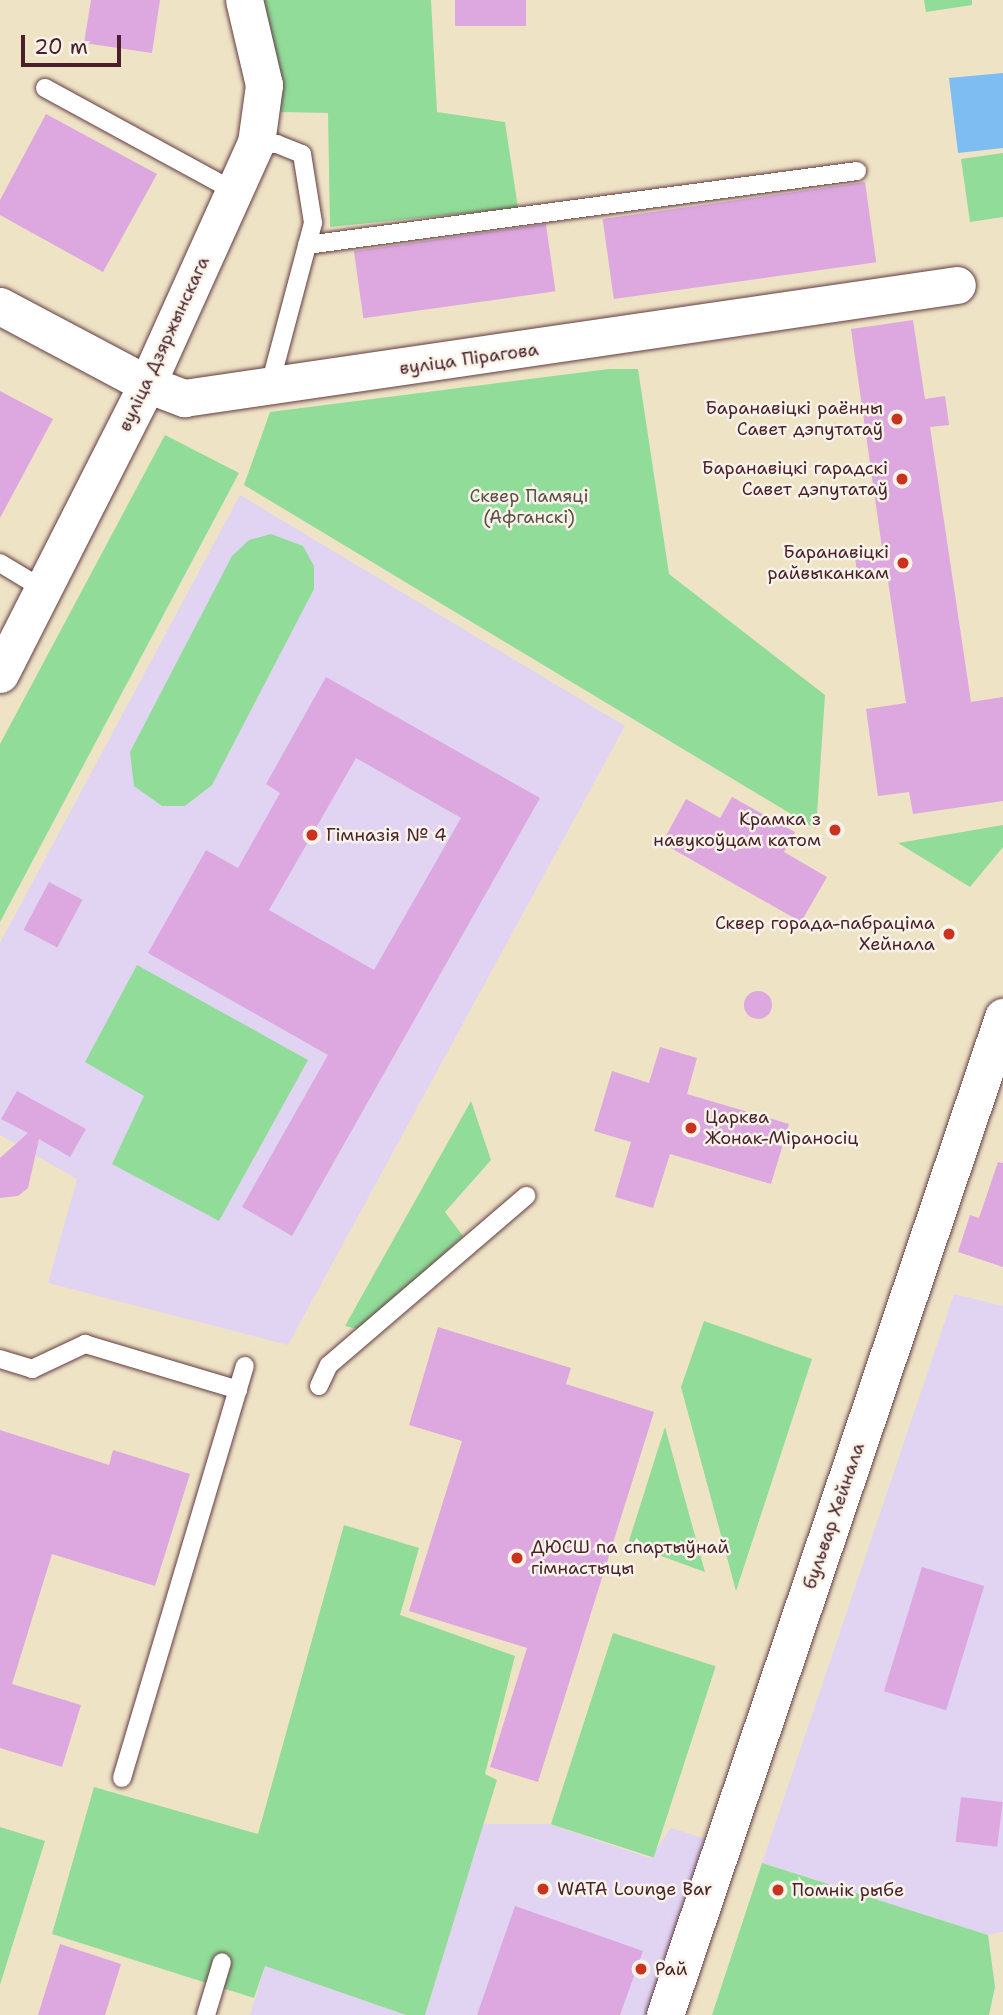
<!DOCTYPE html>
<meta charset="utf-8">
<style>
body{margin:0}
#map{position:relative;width:1003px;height:2015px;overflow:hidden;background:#efe3c6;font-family:"Shantell Sans",sans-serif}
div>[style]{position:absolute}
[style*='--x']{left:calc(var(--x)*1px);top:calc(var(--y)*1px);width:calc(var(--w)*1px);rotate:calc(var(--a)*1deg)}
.built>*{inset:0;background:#e1d4f3}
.green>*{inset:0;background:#91dc99;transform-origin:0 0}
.water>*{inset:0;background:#7dbdf1}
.building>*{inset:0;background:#dca8df;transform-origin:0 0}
.round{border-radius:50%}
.roads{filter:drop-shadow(0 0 2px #633c42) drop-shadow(0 0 2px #633c42)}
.lane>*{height:18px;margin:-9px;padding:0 9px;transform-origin:9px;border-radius:9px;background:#fff}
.street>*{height:37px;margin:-18.5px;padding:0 18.5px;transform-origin:18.5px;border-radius:18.5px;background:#fff}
.dots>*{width:19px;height:19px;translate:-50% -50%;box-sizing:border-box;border:4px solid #f7f3e8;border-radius:50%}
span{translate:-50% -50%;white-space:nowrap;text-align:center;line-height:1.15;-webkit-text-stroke:5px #f7f3e8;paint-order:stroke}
.street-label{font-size:18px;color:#4a1f2b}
.poi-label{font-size:18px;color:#4a1f2b}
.right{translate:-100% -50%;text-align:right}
.left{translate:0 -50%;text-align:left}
.park-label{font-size:18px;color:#5c4e46}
.scale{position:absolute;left:21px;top:35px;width:100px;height:32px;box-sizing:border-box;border:4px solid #4a1f2b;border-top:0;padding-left:9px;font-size:21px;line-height:24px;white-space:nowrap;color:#4a1f2b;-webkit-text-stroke:5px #f7f3e8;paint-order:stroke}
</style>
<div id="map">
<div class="built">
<i style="clip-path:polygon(240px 495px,625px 726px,288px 1345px,48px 1283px,77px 1179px,0 1135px,0 943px)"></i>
<i style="clip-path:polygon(954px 1294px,1003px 1306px,1003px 1932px,988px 1935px,762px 1863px)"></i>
<i style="clip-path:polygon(483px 1824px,549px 1824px,650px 1858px,671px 1828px,710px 1840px,657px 2015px,425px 2015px)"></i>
<i style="clip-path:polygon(265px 1966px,406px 2015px,250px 2015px)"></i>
</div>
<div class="green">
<i style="clip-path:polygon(257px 0,431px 0,437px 112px,505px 122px,518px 208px,330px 227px,328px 113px,281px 112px)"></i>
<i style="clip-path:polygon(924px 0,972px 0,972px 5px,926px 12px)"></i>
<i style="clip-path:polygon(1003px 153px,1003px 217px,970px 222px,961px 159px)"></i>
<i style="clip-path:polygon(609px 369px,638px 369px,669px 574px,825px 695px,816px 829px,244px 485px,270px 412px)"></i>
<i style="clip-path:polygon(165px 435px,239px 473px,0 922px,0 744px)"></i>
<i style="clip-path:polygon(271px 534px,303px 546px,314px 566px,314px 589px,212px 785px,185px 806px,162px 806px,134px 786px,130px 752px,232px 556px,249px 540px)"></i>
<i style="clip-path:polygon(1003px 825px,1003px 847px,970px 887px,898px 843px)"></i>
<i style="clip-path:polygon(137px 965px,308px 1060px,219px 1221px,112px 1164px,144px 1096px,85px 1062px)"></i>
<i style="clip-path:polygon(471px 1101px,491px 1160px,445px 1212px,463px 1236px,363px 1330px,345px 1326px)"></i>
<i style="clip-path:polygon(704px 1321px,812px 1359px,736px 1591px,681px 1387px)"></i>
<i style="clip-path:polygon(665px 1427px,705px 1572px,628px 1544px)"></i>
<i style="clip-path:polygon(344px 1525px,419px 1548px,400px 1615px,515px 1656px,485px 1774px,497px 1780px,425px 2015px,406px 2015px,265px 1966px,254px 1998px,52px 1934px,94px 1787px,258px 1834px)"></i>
<i style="left:613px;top:1633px;width:108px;height:201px;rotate:18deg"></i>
<i style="clip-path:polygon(0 1827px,45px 1841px,0 1985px)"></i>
<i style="clip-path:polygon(762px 1863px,988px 1935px,995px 1987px,989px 2015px,712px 2015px)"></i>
</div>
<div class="water">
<i style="clip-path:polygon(1003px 73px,1003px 148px,958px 153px,949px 78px)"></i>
</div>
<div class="building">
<i style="clip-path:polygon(91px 0,160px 0,152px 53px,84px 43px)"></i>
<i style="left:455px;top:0;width:71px;height:26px"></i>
<i style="clip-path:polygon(46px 114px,157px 174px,103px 272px,0 215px,0 200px)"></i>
<i style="left:865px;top:182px;width:81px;height:265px;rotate:82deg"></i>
<i style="left:546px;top:224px;width:68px;height:194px;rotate:82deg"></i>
<i style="clip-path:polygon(913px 320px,925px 399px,945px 396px,949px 425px,930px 427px,971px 702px,1003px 697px,1003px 801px,913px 814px,909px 792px,878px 796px,866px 709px,906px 703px,887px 574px,858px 578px,854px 552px,882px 548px,851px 329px)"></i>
<i style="clip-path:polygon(0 391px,53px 419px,0 518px)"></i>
<i style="clip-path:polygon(evenodd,326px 677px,540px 798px,292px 1236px,242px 1207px,328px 1055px,148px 953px,206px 850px,238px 868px,280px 793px,266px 784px,326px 677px,356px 758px,461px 818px,374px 970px,269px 910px,356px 758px)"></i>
<i style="clip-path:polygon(732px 797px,795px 832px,784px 852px,827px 877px,801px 922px,662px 843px,686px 799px,720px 818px)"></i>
<i style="left:49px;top:882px;width:38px;height:54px;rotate:28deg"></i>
<i class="round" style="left:744px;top:991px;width:28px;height:28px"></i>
<i style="clip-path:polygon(660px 1047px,697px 1058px,687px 1094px,789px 1124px,771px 1184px,670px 1154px,653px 1208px,615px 1197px,631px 1142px,594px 1131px,612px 1071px,649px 1083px)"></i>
<i style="clip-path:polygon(17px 1091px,86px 1129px,70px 1157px,39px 1139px,28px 1188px,18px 1196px,0 1198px,0 1158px,28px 1133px,1px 1119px)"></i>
<i style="clip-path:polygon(998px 1162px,1003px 1163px,1003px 1267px,958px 1252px,970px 1215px,979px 1218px)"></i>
<i style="clip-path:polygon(438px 1327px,571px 1368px,566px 1384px,654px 1412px,538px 1782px,490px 1767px,527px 1648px,409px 1611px,462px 1441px,409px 1425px)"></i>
<i style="clip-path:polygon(0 1430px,109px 1465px,113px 1450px,190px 1474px,155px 1586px,52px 1554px,12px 1684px,81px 1705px,62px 1767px,0 1748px)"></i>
<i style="left:922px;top:1567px;width:65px;height:130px;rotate:17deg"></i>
<i style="left:961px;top:1797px;width:42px;height:45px;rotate:7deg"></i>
<i style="clip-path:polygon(515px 1906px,643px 1951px,620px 2015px,477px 2015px)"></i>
<i style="clip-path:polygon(60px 1944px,121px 1964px,105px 2015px,38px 2015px)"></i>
</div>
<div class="roads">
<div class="lane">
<i style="--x:45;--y:88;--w:215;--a:28.6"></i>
<i style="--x:256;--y:143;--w:21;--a:3"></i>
<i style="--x:277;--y:144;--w:27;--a:22"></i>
<i style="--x:302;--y:154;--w:70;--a:80.9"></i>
<i style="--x:313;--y:223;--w:171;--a:104.9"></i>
<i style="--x:307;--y:245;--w:555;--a:-7.66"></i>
<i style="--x:0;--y:563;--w:50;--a:31.2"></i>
<i style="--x:0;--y:1359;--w:34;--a:17"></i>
<i style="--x:32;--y:1369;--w:59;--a:-25.3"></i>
<i style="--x:85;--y:1344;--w:160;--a:16.7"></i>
<i style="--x:319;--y:1386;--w:23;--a:-65"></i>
<i style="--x:329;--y:1365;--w:260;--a:-40.6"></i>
<i style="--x:122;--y:1778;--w:430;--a:-73.4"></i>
<i style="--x:206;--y:2015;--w:55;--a:-73.2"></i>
</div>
<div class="street">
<i style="--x:0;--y:306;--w:166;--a:28"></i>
<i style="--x:147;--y:384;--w:40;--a:21"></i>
<i style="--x:184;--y:398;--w:781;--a:-8.32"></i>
<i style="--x:0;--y:674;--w:325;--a:-63.1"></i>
<i style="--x:147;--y:384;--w:265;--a:-65.7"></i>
<i style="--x:256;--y:143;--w:59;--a:-82.1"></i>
<i style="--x:264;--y:85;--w:87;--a:-103.2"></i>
<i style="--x:665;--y:2015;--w:1054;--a:-71.29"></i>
</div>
</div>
<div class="dots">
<i style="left:897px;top:419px;background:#c8321e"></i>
<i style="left:902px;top:479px;background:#c8321e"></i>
<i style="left:903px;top:563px;background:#c8321e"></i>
<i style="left:835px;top:830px;background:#c8321e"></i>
<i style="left:312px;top:835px;background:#c8321e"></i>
<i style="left:949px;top:934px;background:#c8321e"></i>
<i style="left:691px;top:1128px;background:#c8321e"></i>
<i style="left:517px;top:1558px;background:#c8321e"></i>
<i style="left:543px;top:1889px;background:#c8321e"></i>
<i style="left:778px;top:1890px;background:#c8321e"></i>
<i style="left:641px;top:1969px;background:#c8321e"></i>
</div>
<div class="street-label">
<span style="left:164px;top:344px;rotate:-65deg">вуліца Дзяржынскага</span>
<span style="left:469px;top:359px;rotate:-8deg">вуліца Пірагова</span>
<span style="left:834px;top:1516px;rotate:-71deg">бульвар Хейнала</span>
</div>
<div class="poi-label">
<span class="right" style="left:883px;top:419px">Баранавіцкі раённы<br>Савет дэпутатаў</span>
<span class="right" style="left:888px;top:479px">Баранавіцкі гарадскі<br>Савет дэпутатаў</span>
<span class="right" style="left:889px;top:563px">Баранавіцкі<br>райвыканкам</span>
<span class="right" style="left:821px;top:830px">Крамка з<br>навукоўцам катом</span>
<span class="left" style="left:326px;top:835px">Гімназія № 4</span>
<span class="right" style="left:935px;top:934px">Сквер горада-пабраціма<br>Хейнала</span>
<span class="left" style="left:705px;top:1128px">Царква<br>Жонак-Міраносіц</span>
<span class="left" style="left:531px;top:1558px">ДЮСШ па спартыўнай<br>гімнастыцы</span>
<span class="left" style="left:557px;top:1889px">WATA Lounge Bar</span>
<span class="left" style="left:792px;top:1890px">Помнік рыбе</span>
<span class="left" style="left:655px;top:1969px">Рай</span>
</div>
<div class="park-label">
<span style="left:529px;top:507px">Сквер Памяці<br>(Афганскі)</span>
</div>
<div class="scale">20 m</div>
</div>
